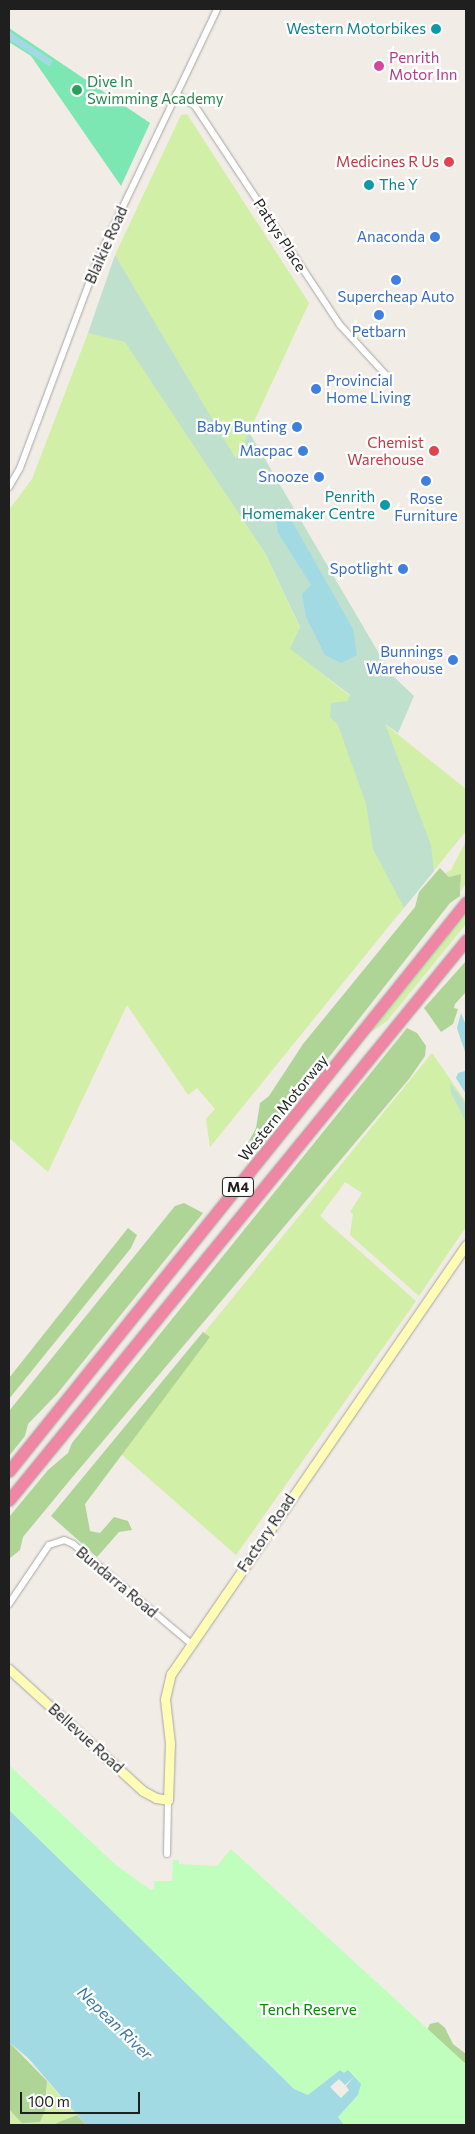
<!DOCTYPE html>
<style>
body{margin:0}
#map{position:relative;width:475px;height:2134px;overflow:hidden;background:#f1ece5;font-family:Commissioner,sans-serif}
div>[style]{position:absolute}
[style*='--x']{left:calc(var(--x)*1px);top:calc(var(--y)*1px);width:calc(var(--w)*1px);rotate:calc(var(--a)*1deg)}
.grass>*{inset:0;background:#d1efa6}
.forest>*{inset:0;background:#aed496}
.wetland>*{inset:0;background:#c0e0ce}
.park>*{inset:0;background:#c0febe}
.pitch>*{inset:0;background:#7ce7b3}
.water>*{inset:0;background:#a1dae2;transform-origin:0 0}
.pier>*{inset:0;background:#f1ece5}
.roads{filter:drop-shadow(0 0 1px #a6a6a6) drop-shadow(0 0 1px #a6a6a6)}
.street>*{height:6px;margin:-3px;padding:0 3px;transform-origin:3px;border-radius:3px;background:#fff}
.secondary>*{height:9px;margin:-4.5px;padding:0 4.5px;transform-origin:4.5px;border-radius:4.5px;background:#fffcb5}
.highway>*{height:11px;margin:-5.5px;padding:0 5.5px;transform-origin:5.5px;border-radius:5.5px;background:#ef86a4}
.dots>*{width:14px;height:14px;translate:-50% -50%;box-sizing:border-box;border:2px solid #fff;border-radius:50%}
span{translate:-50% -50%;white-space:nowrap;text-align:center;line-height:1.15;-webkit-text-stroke:4.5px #fff;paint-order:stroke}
.shield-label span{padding:1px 4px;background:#fff;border:1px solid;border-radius:4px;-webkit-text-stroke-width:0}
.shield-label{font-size:14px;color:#1f1f1f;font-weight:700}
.culture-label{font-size:15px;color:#0d838f}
.right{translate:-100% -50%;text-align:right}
.left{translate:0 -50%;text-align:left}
.hotel-label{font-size:15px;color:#b23c85}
.leisure-label{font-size:15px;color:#27864d}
.health-label{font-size:15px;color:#be3a42}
.street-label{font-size:15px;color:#1f1f1f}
.shop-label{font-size:15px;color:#366cbe}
.park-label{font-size:15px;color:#048902}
.water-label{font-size:16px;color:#3b779f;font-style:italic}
.frame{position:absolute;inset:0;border:10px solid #1f1f1f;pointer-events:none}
.scale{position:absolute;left:20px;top:2092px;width:120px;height:22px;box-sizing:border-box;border:2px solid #1f1f1f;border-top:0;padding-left:6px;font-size:15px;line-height:18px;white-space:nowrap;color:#1f1f1f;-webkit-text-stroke:4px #fff;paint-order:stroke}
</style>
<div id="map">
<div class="grass">
<i style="clip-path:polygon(187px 114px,309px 303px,236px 460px,115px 255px,181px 115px)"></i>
<i style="clip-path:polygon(88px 333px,125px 341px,265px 553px,300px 628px,291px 649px,466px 789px,466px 831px,210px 1147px,206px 1119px,215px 1109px,197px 1088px,188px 1095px,127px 1005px,48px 1172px,9px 1138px,9px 510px,32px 479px)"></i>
<i style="clip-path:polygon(466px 841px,466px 883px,461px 891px,461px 874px,449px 877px,446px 873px,451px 870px)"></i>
<i style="clip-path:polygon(466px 913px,466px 924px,387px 1021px,370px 1033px)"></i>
<i style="clip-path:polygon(432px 1053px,466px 1102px,466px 1227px,419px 1296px,350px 1235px,353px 1214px,350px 1212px,362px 1193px,345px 1182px,320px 1216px,416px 1301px,236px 1555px,112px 1446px)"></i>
<i style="clip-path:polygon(47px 2081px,77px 2115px,55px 2125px,9px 2125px,9px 2109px,47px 2095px)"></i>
</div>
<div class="forest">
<i style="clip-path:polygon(440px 868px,449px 877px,461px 874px,460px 896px,450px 903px,257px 1149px,250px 1147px,248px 1143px,256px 1128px,260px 1103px,269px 1096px,303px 1044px,415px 907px,419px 892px)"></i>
<i style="clip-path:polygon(466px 961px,466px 992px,455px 1004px,454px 1008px,458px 1009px,453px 1024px,441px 1032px,424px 1008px)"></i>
<i style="clip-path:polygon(407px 1028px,417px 1033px,426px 1046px,425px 1056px,409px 1079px,70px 1480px,23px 1537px,20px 1550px,9px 1559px,9px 1517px,48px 1470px,68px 1453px,72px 1443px)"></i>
<i style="clip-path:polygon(184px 1203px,203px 1213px,57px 1394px,28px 1424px,25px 1436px,9px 1456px,9px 1411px,175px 1206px)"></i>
<i style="clip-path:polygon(128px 1228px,137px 1235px,131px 1248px,9px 1399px,9px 1378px)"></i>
<i style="clip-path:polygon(203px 1332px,210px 1337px,85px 1504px,90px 1531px,100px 1533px,114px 1517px,128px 1521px,132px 1530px,119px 1532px,97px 1557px,51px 1516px)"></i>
<i style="clip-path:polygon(438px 2022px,445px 2028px,453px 2044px,466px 2054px,466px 2125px,423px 2038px,430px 2024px)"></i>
<i style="clip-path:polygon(9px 2042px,47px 2081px,45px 2110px,40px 2122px,22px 2123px,9px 2109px)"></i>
<i style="clip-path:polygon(77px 2115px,86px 2125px,55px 2125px,57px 2123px)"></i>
</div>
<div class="wetland">
<i style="clip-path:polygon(115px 255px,236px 459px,249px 432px,391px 674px,414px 696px,398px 733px,385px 724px,431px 845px,434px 871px,404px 908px,373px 849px,366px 804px,338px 725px,330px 717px,331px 703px,347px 701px,350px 695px,290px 649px,300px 627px,265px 553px,125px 342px,88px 333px)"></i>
<i style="clip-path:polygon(450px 1083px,466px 1104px,466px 1122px,451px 1093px)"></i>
</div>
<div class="park">
<i style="clip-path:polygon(9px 1765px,116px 1865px,151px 1890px,154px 1889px,154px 1881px,172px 1881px,173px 1860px,179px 1860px,179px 1864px,217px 1866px,231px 1849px,466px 2064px,466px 2125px,344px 2125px,338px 2117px,358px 2095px,340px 2070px,308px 2095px,294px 2089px,9px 1810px)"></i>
</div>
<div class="pitch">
<i style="clip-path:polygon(9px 28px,150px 123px,121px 186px,31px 56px,9px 42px)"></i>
</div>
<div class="water">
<i style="left:9px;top:31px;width:53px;height:7px;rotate:34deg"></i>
<i style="clip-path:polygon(284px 507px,353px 629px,357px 655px,341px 663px,325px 655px,306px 617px,302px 594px,311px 585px,278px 533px,275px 513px)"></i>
<i style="clip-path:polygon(461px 1013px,466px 1025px,466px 1055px,457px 1028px)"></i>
<i style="clip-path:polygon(465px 1071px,466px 1074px,466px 1094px,456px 1078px,458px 1073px)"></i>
<i style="clip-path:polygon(9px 1810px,294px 2089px,308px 2095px,340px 2070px,344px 2073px,348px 2070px,361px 2084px,358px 2095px,338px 2117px,344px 2125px,86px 2125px,28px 2058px,9px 2042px)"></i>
</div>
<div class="pier">
<i style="clip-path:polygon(354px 2077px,346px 2086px,349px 2090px,341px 2098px,330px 2087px,339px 2079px,345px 2085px)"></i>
</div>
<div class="roads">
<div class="street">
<i style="--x:176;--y:94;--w:22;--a:32"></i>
<i style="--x:195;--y:106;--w:263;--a:56.5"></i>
<i style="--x:340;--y:325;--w:68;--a:47.4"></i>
<i style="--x:9;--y:487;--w:22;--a:-60"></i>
<i style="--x:20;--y:468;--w:223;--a:-69.5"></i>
<i style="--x:98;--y:259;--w:277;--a:-64.5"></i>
<i style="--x:9;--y:1604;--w:71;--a:-55.9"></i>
<i style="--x:49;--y:1545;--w:16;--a:-18"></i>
<i style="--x:64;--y:1540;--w:10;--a:24"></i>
<i style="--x:73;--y:1544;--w:153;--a:40.2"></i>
<i style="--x:167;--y:1854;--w:54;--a:-88.9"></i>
</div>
<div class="secondary">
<i style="--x:9;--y:1669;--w:181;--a:42.3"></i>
<i style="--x:143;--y:1791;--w:15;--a:28"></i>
<i style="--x:156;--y:1798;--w:12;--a:9"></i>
<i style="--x:168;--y:1800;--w:57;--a:-88"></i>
<i style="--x:170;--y:1743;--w:44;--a:-96.5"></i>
<i style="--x:165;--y:1699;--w:26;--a:-77"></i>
<i style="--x:171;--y:1674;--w:521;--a:-55.49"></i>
</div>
<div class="highway">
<i style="--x:9;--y:1471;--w:730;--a:-51.23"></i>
<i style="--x:9;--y:1500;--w:723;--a:-50.78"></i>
</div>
</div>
<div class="dots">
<i style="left:436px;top:29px;background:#0f9aa8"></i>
<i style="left:379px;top:66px;background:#d1479c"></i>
<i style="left:77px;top:90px;background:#2e9e5b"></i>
<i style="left:449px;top:162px;background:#e0444e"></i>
<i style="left:369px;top:185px;background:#0f9aa8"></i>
<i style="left:435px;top:237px;background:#3f7fe0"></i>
<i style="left:396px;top:280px;background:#3f7fe0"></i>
<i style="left:379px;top:315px;background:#3f7fe0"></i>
<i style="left:316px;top:389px;background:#3f7fe0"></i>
<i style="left:297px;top:427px;background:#3f7fe0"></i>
<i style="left:303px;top:451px;background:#3f7fe0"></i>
<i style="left:434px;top:451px;background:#e0444e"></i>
<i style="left:319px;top:477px;background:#3f7fe0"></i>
<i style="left:426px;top:481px;background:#3f7fe0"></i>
<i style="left:385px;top:505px;background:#0f9aa8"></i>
<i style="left:403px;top:569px;background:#3f7fe0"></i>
<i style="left:453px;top:660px;background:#3f7fe0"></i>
</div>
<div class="shield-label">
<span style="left:238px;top:1187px">M4</span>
</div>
<div class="culture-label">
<span class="right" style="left:426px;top:29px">Western Motorbikes</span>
<span class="left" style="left:379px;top:185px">The Y</span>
<span class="right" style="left:375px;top:505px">Penrith<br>Homemaker Centre</span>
</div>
<div class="hotel-label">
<span class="left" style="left:389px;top:66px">Penrith<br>Motor Inn</span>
</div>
<div class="leisure-label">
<span class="left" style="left:87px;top:90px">Dive In<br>Swimming Academy</span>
</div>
<div class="health-label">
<span class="right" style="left:439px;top:162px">Medicines R Us</span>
<span class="right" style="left:424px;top:451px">Chemist<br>Warehouse</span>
</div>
<div class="street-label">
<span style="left:280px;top:235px;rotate:57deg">Pattys Place</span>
<span style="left:106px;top:245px;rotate:-66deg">Blaikie Road</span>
<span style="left:283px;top:1108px;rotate:-51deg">Western Motorway</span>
<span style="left:266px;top:1533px;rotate:-56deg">Factory Road</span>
<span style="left:117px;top:1582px;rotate:40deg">Bundarra Road</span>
<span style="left:86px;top:1738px;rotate:42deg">Bellevue Road</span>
</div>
<div class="shop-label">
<span class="right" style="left:425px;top:237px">Anaconda</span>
<span style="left:396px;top:297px">Supercheap Auto</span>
<span style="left:379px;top:332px">Petbarn</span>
<span class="left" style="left:326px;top:389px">Provincial<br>Home Living</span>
<span class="right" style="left:287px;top:427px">Baby Bunting</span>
<span class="right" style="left:293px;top:451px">Macpac</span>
<span class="right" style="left:309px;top:477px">Snooze</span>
<span style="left:426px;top:507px">Rose<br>Furniture</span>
<span class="right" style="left:393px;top:569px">Spotlight</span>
<span class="right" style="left:443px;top:660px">Bunnings<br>Warehouse</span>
</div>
<div class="park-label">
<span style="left:308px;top:2010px">Tench Reserve</span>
</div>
<div class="water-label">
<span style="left:115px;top:2023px;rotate:44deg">Nepean River</span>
</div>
<div class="frame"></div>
<div class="scale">100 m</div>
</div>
